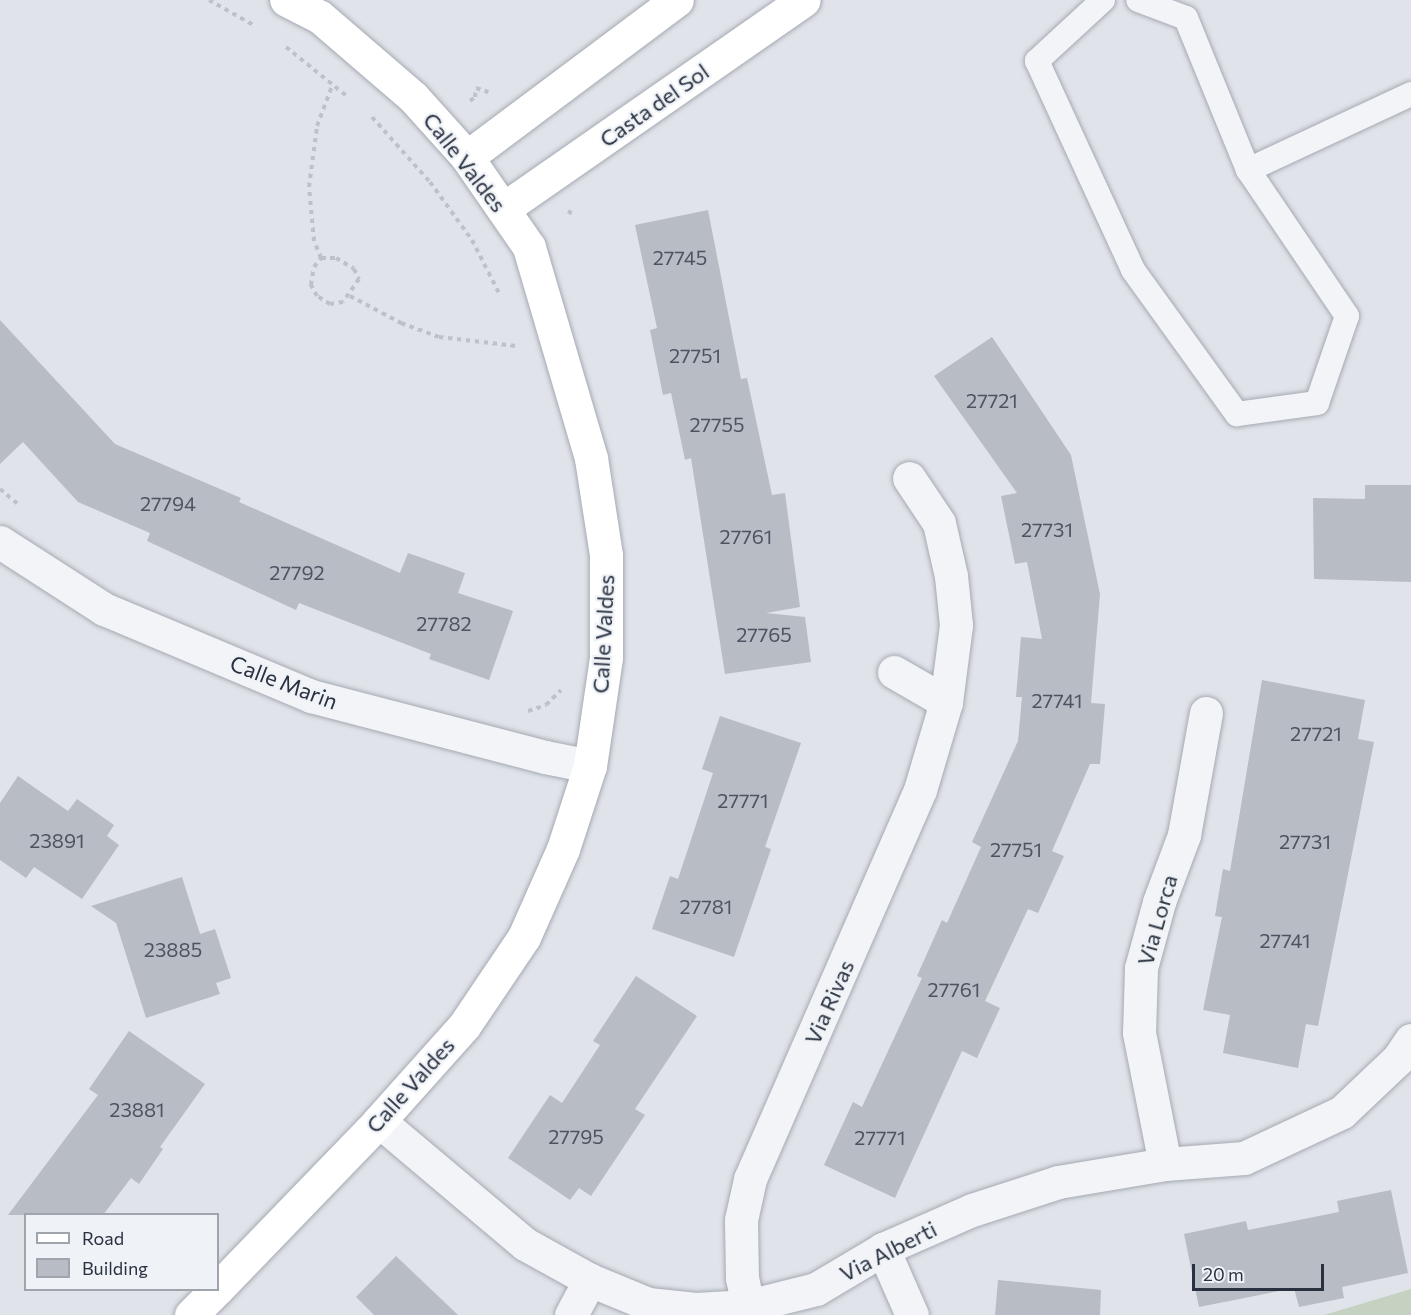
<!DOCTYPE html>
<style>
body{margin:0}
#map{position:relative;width:1411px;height:1315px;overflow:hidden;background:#e0e3e9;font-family:Commissioner,sans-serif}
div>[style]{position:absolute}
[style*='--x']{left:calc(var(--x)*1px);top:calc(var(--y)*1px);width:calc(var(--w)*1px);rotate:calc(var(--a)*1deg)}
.green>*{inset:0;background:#c5d2c1}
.building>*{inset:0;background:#b7bcc5}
.path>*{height:4px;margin-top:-2px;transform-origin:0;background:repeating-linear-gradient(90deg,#bec1c7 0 4.5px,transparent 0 9px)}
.roads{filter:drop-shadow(0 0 2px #a5aab3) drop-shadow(0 0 2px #a5aab3)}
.lane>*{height:24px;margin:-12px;padding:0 12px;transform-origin:12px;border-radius:12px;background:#f3f4f7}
.street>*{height:33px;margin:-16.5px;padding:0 16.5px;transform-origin:16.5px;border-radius:16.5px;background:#f3f4f7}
.secondary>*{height:33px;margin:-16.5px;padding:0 16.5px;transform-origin:16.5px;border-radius:16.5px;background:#fff}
span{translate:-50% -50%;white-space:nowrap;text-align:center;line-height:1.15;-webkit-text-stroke:4.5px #eff2f6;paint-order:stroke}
.number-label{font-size:20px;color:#4c5461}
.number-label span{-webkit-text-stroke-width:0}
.street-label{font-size:22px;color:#293140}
.legend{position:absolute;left:24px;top:1213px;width:195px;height:78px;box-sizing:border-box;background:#eff2f6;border:2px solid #a0a5ad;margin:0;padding:8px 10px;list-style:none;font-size:18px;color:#293140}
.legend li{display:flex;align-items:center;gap:12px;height:30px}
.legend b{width:30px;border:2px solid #a0a5ad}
.scale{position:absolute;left:1192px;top:1264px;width:132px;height:27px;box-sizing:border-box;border:3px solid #293140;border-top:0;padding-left:8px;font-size:18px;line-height:21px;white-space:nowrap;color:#293140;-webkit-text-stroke:4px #eff2f6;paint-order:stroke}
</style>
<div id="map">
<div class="green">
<i style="clip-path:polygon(1411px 1289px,1411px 1315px,1324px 1315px)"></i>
</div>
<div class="building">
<i style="clip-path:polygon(708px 210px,741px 379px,747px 378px,772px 495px,785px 493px,800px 607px,766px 613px,805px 617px,811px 662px,725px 674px,691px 458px,685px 460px,671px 393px,663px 395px,650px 330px,657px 328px,635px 225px)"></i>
<i style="clip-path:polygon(0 320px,115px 444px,241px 498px,239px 502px,400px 573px,408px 553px,465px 573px,458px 593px,513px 611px,489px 680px,429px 659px,431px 654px,299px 603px,296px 610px,147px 541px,150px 533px,78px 502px,23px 442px,0 464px)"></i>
<i style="clip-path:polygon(992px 337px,1071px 455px,1100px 594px,1091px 703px,1105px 704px,1100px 764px,1090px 764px,1052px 851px,1064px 856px,1038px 913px,1028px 909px,985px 1001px,1000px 1008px,977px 1058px,962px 1051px,895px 1198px,824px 1165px,853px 1102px,862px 1107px,922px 978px,917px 976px,942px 920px,947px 923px,981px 847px,972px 842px,1018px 741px,1022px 697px,1016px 697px,1021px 637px,1042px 639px,1027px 562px,1015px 564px,1001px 496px,1017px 493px,934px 376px)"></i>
<i style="clip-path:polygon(1365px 485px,1411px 485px,1411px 582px,1314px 579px,1313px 498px,1365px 499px)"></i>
<i style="clip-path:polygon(1262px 680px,1365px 700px,1358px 739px,1374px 742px,1318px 1026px,1306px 1024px,1298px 1068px,1223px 1053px,1230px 1015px,1203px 1010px,1222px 917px,1215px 916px,1223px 869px,1230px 871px)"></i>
<i style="clip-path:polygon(720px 716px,801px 743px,765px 847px,771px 849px,734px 957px,652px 929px,670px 876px,678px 879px,713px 773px,702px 769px)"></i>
<i style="clip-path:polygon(18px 776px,68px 811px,77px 799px,114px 825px,107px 836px,119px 845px,82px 899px,34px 867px,26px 878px,0 860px,0 803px)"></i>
<i style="clip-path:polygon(182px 877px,200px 934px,215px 929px,231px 978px,216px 983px,220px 994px,146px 1018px,116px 923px,91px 906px)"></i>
<i style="clip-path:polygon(636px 976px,697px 1016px,635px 1109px,645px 1115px,591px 1196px,579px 1188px,570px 1200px,508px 1158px,550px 1095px,562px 1103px,600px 1045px,593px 1041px)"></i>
<i style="clip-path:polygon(129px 1031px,205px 1084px,160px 1147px,163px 1149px,139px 1184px,131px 1178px,103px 1215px,8px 1215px,98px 1095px,89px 1089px)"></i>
<i style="clip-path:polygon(1391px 1190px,1408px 1273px,1342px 1287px,1344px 1298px,1299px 1307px,1294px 1288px,1199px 1307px,1184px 1234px,1246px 1221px,1248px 1230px,1339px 1212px,1337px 1201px)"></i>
<i style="clip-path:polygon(396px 1256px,458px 1315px,374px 1315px,356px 1297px)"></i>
<i style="clip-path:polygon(998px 1280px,1101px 1290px,1100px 1315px,995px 1315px)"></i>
</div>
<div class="path">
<i style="--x:209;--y:0;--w:53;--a:29.5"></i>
<i style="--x:286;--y:47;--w:80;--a:38.9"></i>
<i style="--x:470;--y:101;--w:6;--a:-39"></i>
<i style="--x:475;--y:97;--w:9;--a:-84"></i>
<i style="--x:476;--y:88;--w:13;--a:18"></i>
<i style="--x:372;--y:117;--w:87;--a:48.3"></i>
<i style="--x:430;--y:182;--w:72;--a:54.1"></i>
<i style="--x:472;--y:240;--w:59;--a:63"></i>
<i style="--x:568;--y:211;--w:9;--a:32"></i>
<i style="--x:321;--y:258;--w:15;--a:0"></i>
<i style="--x:336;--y:258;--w:21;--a:31"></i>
<i style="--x:354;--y:269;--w:11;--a:63"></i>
<i style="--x:359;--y:279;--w:28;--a:125"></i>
<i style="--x:343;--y:302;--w:13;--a:171"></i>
<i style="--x:330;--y:304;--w:15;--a:-148"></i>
<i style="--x:317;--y:296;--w:13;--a:-119"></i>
<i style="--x:311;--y:285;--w:18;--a:-81"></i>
<i style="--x:314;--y:267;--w:11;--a:-52"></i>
<i style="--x:321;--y:258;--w:18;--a:-112"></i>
<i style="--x:314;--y:241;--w:54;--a:-95.3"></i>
<i style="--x:309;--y:187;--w:62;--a:-82.5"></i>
<i style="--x:317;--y:126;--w:43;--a:-69.4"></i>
<i style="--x:350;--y:296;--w:58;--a:27.9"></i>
<i style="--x:401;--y:323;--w:40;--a:20.2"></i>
<i style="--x:439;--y:337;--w:78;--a:6.7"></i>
<i style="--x:0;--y:489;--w:23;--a:40"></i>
<i style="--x:528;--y:711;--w:19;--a:-18"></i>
<i style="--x:546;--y:705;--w:21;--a:-45"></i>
</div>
<div class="roads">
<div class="lane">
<i style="--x:1103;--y:0;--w:90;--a:137.3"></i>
<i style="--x:1037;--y:61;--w:230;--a:65.3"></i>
<i style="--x:1133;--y:270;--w:178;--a:54.2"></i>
<i style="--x:1237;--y:414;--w:81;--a:-7.8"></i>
<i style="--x:1317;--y:403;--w:92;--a:-71"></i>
<i style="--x:1347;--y:316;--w:176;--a:-124.1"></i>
<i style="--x:1248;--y:170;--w:164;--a:-112.2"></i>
<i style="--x:1186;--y:18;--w:51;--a:-159.4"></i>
<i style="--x:1248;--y:170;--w:180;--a:-25"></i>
</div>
<div class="street">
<i style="--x:0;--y:542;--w:124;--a:32.8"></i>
<i style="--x:104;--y:609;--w:225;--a:22.8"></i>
<i style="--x:311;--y:696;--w:242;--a:14.6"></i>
<i style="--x:545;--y:757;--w:46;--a:11.3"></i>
<i style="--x:894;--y:672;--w:60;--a:30"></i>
<i style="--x:379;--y:1121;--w:191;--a:40.1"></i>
<i style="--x:525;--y:1244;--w:74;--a:29"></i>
<i style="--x:590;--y:1280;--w:63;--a:22.5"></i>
<i style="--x:648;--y:1304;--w:48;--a:5.9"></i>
<i style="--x:696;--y:1309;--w:52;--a:-3.3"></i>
<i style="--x:748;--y:1306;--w:70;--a:-14"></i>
<i style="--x:816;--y:1289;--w:78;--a:-30.8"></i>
<i style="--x:883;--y:1249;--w:97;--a:-23.7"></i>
<i style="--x:972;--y:1210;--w:90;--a:-18"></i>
<i style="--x:1058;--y:1182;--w:109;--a:-9.5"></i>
<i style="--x:1165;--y:1164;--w:79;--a:-4.3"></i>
<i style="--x:1244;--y:1158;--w:108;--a:-25.1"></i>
<i style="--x:1342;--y:1112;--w:77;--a:-43.4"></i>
<i style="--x:1398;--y:1059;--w:23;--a:-56"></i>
<i style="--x:1165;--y:1164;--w:134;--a:-101.2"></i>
<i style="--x:1139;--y:1033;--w:65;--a:-88.2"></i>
<i style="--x:1141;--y:968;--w:68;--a:-74.7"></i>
<i style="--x:1159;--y:902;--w:72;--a:-69.5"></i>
<i style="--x:1184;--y:835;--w:124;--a:-79.8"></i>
<i style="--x:883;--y:1249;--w:72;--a:66.3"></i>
<i style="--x:748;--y:1306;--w:29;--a:-102"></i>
<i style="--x:742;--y:1278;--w:58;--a:-91"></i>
<i style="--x:741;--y:1220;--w:42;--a:-77.6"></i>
<i style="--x:750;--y:1179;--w:425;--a:-66.4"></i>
<i style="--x:920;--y:790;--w:92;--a:-73.5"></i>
<i style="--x:946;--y:702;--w:78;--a:-82.6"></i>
<i style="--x:956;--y:625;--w:49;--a:-95.8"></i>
<i style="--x:951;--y:576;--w:54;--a:-102.8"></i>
<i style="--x:939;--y:523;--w:54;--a:-123.7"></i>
<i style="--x:571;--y:1315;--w:40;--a:-62"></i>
</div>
<div class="secondary">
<i style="--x:467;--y:157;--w:262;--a:-36.8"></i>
<i style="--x:503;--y:209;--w:366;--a:-34.8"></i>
<i style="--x:218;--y:1288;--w:232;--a:-46"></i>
<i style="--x:379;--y:1121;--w:127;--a:-48.2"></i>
<i style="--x:464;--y:1026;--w:107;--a:-56"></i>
<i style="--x:524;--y:937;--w:96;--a:-66.1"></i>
<i style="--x:563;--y:849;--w:87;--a:-72"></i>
<i style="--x:590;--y:766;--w:109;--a:-81.6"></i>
<i style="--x:606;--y:658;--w:103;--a:-90"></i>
<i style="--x:606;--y:555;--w:98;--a:-98.8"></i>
<i style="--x:591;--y:458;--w:220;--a:-106.4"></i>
<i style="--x:529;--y:247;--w:109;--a:-124.6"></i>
<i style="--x:467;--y:157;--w:81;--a:-132"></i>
<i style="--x:413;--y:97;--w:123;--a:-139.3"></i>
<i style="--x:320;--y:17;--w:38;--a:-153"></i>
<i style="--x:191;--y:1315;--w:35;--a:-45"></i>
</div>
</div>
<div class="number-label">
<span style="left:680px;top:257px">27745</span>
<span style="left:695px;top:355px">27751</span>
<span style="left:992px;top:400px">27721</span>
<span style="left:717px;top:424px">27755</span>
<span style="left:168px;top:503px">27794</span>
<span style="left:1047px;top:529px">27731</span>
<span style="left:746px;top:536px">27761</span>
<span style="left:297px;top:572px">27792</span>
<span style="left:444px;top:623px">27782</span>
<span style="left:764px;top:634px">27765</span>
<span style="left:1057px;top:700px">27741</span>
<span style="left:1316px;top:733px">27721</span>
<span style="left:743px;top:800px">27771</span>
<span style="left:57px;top:840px">23891</span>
<span style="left:1305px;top:841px">27731</span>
<span style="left:1016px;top:849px">27751</span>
<span style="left:706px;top:906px">27781</span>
<span style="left:1285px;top:940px">27741</span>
<span style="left:173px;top:949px">23885</span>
<span style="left:954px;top:989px">27761</span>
<span style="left:137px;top:1109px">23881</span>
<span style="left:576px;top:1136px">27795</span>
<span style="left:880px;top:1137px">27771</span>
</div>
<div class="street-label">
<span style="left:654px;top:105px;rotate:-35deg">Casta del Sol</span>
<span style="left:465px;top:162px;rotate:52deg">Calle Valdes</span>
<span style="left:603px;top:634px;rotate:-87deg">Calle Valdes</span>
<span style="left:284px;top:682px;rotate:21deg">Calle Marin</span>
<span style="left:1157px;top:920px;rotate:-74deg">Via Lorca</span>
<span style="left:829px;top:1002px;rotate:-66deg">Via Rivas</span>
<span style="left:410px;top:1085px;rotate:-48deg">Calle Valdes</span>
<span style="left:888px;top:1251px;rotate:-27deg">Via Alberti</span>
</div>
<ul class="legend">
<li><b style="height:8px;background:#fff"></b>Road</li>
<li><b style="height:16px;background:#b7bcc5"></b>Building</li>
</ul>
<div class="scale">20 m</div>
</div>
